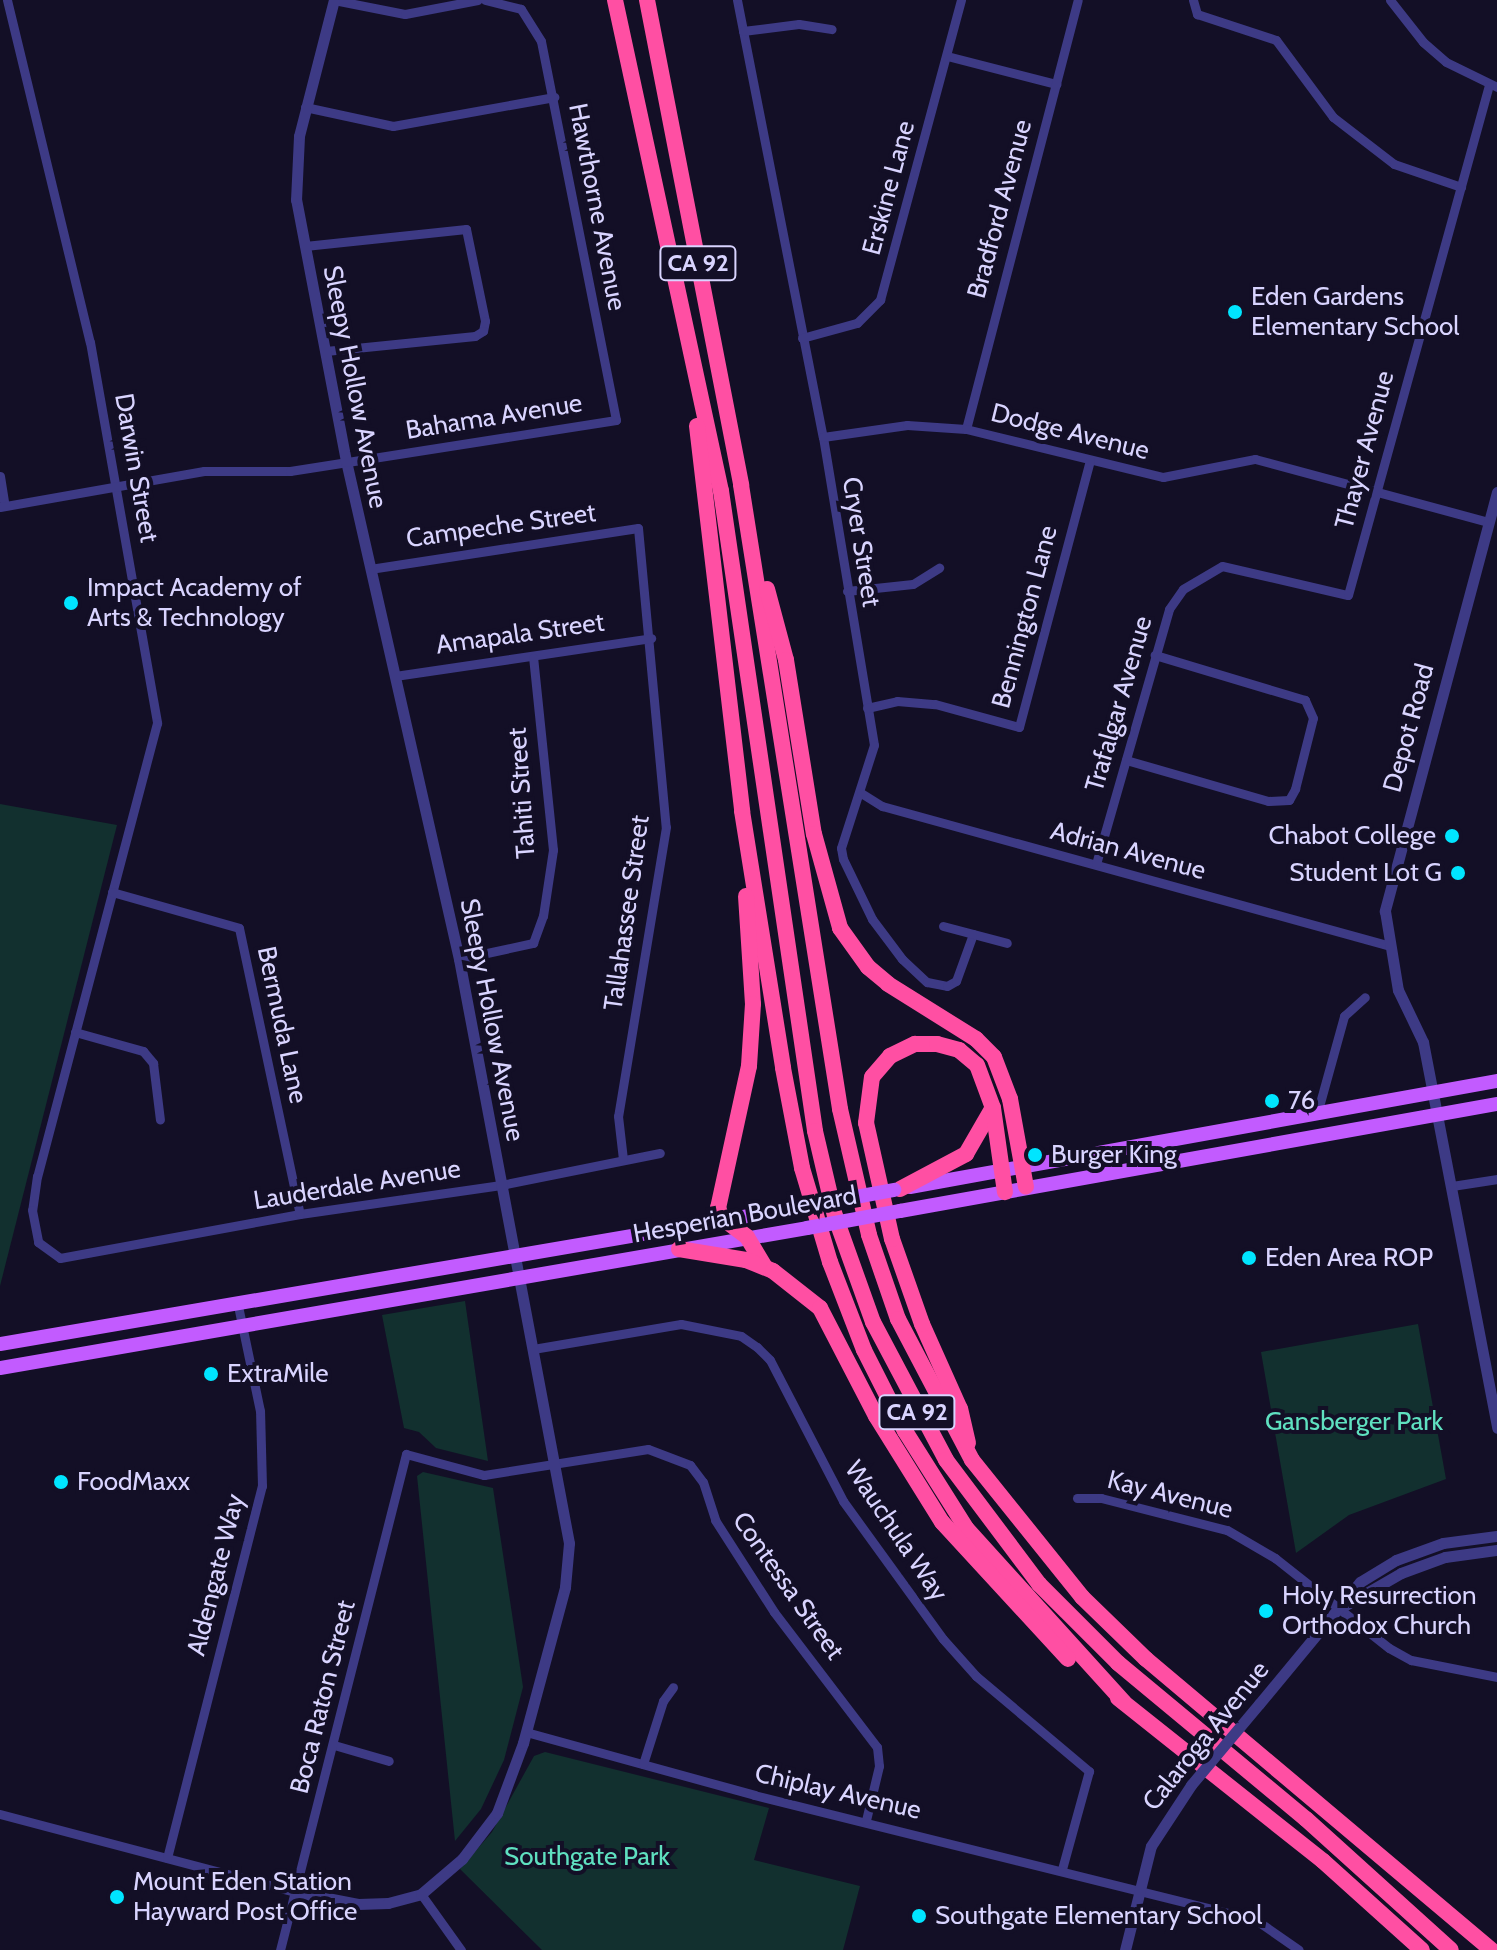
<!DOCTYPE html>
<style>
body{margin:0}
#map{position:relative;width:1497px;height:1950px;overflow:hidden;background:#130f26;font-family:Cabin,sans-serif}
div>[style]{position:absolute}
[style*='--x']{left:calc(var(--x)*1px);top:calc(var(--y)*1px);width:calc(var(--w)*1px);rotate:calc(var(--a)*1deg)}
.green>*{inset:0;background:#12302f}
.minor>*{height:9px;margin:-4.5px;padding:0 4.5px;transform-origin:4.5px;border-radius:4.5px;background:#3d3a85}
.tertiary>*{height:11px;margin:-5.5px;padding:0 5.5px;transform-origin:5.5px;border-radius:5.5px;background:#3d3a85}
.primary>*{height:14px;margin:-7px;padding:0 7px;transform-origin:7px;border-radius:7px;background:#c25bff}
.motorway>*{height:16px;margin:-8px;padding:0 8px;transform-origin:8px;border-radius:8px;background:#ff4fa3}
.tertiary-bridge>*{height:11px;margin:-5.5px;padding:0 5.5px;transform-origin:5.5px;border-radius:5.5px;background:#3d3a85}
.primary-bridge>*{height:14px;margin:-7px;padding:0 7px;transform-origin:7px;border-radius:7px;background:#c25bff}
.dots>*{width:22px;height:22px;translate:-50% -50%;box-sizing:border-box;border:4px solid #130f26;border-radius:50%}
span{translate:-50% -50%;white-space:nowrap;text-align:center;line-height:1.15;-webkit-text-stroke:8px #130f26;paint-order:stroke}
.shield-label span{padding:2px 6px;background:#130f26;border:2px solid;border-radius:6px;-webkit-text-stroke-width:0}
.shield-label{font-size:24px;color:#d9d4ff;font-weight:700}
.street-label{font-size:26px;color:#d9d4ff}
.poi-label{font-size:26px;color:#d9d4ff}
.left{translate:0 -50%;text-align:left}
.right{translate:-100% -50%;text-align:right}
.park-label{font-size:26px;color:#5fe0c0}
</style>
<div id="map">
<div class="green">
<i style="clip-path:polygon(0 804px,117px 825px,0 1286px)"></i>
<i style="clip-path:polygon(465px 1301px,488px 1461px,436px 1448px,419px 1432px,404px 1428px,382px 1315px)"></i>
<i style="clip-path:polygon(1418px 1324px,1446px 1479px,1349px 1515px,1296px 1553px,1261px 1352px)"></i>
<i style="clip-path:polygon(423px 1472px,493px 1488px,523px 1687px,504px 1760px,481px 1809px,455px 1841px,417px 1476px)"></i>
<i style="clip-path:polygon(545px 1752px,769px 1808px,754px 1860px,860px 1886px,843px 1950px,542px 1950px,460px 1869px,492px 1832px,534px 1756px)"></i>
</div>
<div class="minor">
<i style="--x:7;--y:0;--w:352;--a:76.4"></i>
<i style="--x:90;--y:342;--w:387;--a:80"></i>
<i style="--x:157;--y:723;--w:469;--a:104.8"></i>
<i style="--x:37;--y:1176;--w:34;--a:98"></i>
<i style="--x:32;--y:1210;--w:33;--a:79"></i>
<i style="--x:38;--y:1242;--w:27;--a:36"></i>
<i style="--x:60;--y:1258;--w:244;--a:-10.4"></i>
<i style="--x:300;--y:1214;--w:203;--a:-8.2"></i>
<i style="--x:501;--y:1185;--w:162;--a:-11.4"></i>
<i style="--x:334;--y:0;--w:72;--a:11.2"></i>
<i style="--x:405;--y:14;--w:74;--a:-10.9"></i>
<i style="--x:485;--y:0;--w:37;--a:14"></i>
<i style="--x:737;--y:0;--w:445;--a:78.9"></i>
<i style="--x:823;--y:437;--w:312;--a:80.6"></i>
<i style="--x:874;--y:745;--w:108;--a:107.8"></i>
<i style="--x:841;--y:848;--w:11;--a:80"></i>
<i style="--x:843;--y:859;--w:67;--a:64.2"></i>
<i style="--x:872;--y:919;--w:50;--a:53.1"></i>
<i style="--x:902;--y:959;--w:34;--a:43"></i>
<i style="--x:927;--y:982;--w:20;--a:11"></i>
<i style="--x:947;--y:986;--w:10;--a:-29"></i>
<i style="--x:956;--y:981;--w:50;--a:-70.1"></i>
<i style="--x:1193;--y:0;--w:15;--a:74"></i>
<i style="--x:1197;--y:14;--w:83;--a:18.2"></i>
<i style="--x:1276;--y:40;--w:96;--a:53.5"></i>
<i style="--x:1333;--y:117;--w:77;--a:37.6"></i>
<i style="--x:1394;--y:164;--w:71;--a:18.9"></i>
<i style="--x:1390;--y:0;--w:53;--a:51.8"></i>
<i style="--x:1423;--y:42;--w:30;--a:41"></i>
<i style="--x:1446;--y:62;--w:57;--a:26.1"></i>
<i style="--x:743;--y:31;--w:56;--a:-7.1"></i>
<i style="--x:799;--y:24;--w:33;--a:9"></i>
<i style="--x:947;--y:56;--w:113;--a:14.4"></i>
<i style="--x:305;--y:107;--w:90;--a:12.2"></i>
<i style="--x:393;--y:126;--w:164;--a:-10.2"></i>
<i style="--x:305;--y:246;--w:162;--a:-6"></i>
<i style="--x:466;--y:229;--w:94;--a:78.3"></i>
<i style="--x:485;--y:321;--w:10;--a:101"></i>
<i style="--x:483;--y:331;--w:9;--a:148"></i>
<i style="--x:475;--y:336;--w:150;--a:174.3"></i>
<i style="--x:802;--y:338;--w:57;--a:-15.3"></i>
<i style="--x:857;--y:323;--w:33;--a:-45"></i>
<i style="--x:880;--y:300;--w:311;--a:-74.9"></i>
<i style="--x:966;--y:429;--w:443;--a:-75.4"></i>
<i style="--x:823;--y:437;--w:85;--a:-8.1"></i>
<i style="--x:907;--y:425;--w:59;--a:3.9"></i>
<i style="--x:966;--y:429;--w:203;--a:13.7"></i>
<i style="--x:1163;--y:477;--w:94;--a:-11.1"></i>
<i style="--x:1255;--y:459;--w:242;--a:15.1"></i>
<i style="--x:0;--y:476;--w:30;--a:81"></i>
<i style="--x:0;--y:507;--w:207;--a:-10"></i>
<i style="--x:204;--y:471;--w:86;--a:0"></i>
<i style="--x:290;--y:471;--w:330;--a:-8.9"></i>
<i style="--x:616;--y:420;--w:386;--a:-101.2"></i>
<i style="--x:541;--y:41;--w:38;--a:-122"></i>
<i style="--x:370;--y:569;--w:271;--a:-8.7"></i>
<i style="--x:638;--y:528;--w:300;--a:84.7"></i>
<i style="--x:666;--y:827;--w:293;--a:99.4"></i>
<i style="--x:618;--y:1116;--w:43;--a:83.4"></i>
<i style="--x:847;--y:591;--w:66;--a:-6.1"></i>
<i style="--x:913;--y:584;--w:31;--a:-32"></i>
<i style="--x:395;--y:676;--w:259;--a:-8.4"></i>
<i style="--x:867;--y:708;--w:31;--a:-13"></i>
<i style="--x:897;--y:701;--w:38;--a:5"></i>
<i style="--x:935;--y:704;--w:87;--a:15.3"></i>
<i style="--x:1019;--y:727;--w:276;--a:-75.1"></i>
<i style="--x:1126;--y:760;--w:148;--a:16.1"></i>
<i style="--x:1268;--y:801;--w:21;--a:-3"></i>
<i style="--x:1289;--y:800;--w:13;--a:-61"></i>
<i style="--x:1295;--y:789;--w:73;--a:-75.8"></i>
<i style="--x:1313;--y:718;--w:20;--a:-114"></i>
<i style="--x:1305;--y:700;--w:157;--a:-163.3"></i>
<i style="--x:861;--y:793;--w:25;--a:32"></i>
<i style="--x:882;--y:806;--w:524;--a:15.39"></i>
<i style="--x:1096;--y:864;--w:265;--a:-74"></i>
<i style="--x:1169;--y:609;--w:24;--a:-55"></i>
<i style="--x:1183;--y:589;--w:45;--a:-30.5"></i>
<i style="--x:1222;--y:566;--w:129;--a:13"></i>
<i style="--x:1348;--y:595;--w:529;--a:-74.55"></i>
<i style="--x:112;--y:892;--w:132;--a:15.8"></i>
<i style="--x:239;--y:928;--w:292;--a:78"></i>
<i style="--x:943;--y:926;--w:66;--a:14.9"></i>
<i style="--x:459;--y:959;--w:76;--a:-12.2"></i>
<i style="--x:533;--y:943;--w:29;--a:-70"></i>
<i style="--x:543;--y:916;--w:67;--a:-81.4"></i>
<i style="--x:553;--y:850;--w:193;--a:-95.9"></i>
<i style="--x:75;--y:1032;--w:71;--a:15.6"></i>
<i style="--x:143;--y:1051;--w:16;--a:50"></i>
<i style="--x:153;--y:1063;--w:57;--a:83"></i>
<i style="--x:1318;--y:1110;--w:98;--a:-74.5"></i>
<i style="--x:1344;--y:1016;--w:28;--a:-42"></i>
<i style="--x:1452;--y:1186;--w:46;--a:-8.8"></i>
<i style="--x:533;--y:1349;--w:150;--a:-9.6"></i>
<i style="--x:681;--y:1324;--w:61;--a:11.3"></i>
<i style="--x:741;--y:1336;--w:19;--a:35"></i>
<i style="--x:757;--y:1347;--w:18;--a:45"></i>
<i style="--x:770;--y:1360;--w:159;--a:62.6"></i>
<i style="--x:843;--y:1501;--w:170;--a:54.1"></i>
<i style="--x:943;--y:1639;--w:50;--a:48.3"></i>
<i style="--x:976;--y:1676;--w:148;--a:40.1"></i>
<i style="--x:1089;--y:1771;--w:102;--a:105.4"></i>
<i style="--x:1077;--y:1498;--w:24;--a:0"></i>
<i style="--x:1101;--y:1498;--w:130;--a:14.3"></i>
<i style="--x:1227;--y:1530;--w:56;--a:30.3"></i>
<i style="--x:1275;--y:1558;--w:145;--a:38.3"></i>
<i style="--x:1389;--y:1648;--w:25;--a:29"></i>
<i style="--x:1411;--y:1660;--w:88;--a:11.2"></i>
<i style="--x:526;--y:1732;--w:237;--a:15.4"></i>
<i style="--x:754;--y:1795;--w:517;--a:13.98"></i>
<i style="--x:1256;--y:1920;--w:52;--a:34.9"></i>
<i style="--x:334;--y:1745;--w:57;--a:16.2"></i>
<i style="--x:643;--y:1764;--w:66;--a:-72.4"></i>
<i style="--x:663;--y:1701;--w:17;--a:-54"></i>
<i style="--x:0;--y:1814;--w:306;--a:14.8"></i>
<i style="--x:167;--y:1858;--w:384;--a:-75.7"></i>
<i style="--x:262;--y:1486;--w:75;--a:-91.5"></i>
<i style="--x:260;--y:1411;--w:112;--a:-101.8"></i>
<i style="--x:421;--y:1894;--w:69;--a:54.5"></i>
<i style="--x:280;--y:1950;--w:512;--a:-75.75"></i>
<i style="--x:406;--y:1454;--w:81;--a:15.1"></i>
<i style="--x:484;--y:1475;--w:166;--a:-9"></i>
<i style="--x:648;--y:1449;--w:45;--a:20.9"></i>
<i style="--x:690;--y:1465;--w:21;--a:53"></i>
<i style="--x:703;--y:1482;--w:40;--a:72"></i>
<i style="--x:715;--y:1520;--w:109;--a:57.3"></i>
<i style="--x:774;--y:1612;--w:170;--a:52.7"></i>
<i style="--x:877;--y:1747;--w:19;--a:84"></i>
<i style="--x:879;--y:1766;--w:56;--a:103.5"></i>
</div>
<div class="tertiary">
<i style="--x:1497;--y:492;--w:434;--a:105"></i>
<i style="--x:1385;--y:911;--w:80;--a:80.7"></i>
<i style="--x:1398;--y:990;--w:58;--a:64.3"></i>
<i style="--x:1423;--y:1042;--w:393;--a:79.1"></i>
<i style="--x:1337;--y:1610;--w:74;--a:-30"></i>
<i style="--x:1401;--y:1573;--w:47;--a:-20"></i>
<i style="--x:1445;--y:1557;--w:52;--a:-7.7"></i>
<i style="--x:1259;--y:1704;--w:158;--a:-50.4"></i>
<i style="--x:1360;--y:1582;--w:42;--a:-31.4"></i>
<i style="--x:1396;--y:1560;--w:50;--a:-19.9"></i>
<i style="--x:1443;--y:1543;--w:54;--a:-7.4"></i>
<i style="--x:296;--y:1892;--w:63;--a:11"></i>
<i style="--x:358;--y:1904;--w:30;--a:-2"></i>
<i style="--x:388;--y:1903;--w:34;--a:-15"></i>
<i style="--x:421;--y:1894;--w:54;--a:-40.5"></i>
<i style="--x:462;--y:1859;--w:58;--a:-52.7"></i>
<i style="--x:497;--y:1813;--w:75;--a:-69.6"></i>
<i style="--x:523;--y:1743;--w:162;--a:-74.9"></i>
<i style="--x:565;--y:1587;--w:44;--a:-84.8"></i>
<i style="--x:569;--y:1543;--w:594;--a:-100.67"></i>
<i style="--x:459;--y:959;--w:511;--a:-102.78"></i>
<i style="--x:346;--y:461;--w:266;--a:-100.8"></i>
<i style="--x:296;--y:200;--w:64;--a:-87.3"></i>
<i style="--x:299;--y:136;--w:140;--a:-75.6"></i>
<i style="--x:1125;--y:1950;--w:107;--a:-76"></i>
<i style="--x:1151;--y:1846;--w:73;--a:-56.7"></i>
</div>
<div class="primary">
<i style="--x:910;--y:1187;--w:596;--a:-10.24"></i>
<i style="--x:900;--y:1211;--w:607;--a:-10.16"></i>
<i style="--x:0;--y:1344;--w:813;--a:-9.71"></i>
<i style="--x:0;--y:1368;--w:819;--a:-9.84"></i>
</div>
<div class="motorway">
<i style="--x:615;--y:0;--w:502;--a:77.82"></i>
<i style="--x:721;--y:491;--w:647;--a:81.64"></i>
<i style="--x:815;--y:1131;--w:87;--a:76.8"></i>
<i style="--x:835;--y:1216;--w:113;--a:70.3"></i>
<i style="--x:873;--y:1322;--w:156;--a:62.1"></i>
<i style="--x:946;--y:1460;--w:155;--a:53.1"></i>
<i style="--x:1039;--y:1584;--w:112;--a:45"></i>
<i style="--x:1118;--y:1663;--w:244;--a:39.7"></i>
<i style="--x:1306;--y:1819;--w:195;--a:42.1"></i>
<i style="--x:647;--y:0;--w:494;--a:79"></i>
<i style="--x:741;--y:485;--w:632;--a:80.98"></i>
<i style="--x:840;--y:1109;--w:129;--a:77"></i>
<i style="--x:869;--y:1235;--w:89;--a:71"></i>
<i style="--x:898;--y:1319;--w:159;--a:62.3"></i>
<i style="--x:972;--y:1460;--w:176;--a:51.2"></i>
<i style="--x:1082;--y:1597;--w:89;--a:44.1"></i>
<i style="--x:1146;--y:1659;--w:451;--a:40.1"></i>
<i style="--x:697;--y:426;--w:388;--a:83.3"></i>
<i style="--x:742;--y:811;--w:260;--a:80.9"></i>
<i style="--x:783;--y:1068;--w:102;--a:79.2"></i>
<i style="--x:802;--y:1168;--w:98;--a:73.4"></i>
<i style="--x:830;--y:1262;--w:94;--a:68.9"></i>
<i style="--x:864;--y:1350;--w:91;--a:63.2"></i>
<i style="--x:905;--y:1431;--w:115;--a:57.8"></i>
<i style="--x:966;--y:1528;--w:235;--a:47.8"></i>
<i style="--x:767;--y:589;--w:73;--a:75"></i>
<i style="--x:786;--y:660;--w:176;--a:80.9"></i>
<i style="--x:814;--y:834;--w:98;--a:74.5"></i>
<i style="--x:840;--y:928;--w:48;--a:54.3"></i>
<i style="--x:868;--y:967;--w:26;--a:40"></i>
<i style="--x:888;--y:984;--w:104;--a:32"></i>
<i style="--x:976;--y:1039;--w:25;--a:45"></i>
<i style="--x:994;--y:1057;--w:45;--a:69.1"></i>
<i style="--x:1010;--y:1099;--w:89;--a:79.7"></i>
<i style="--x:746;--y:896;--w:108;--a:86.3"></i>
<i style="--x:753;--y:1004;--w:62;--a:93.7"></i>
<i style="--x:749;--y:1066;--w:145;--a:102.3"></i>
<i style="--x:718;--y:1208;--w:11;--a:68"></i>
<i style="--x:722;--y:1218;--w:31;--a:37"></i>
<i style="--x:747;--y:1237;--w:35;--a:59"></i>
<i style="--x:900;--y:1189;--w:75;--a:-27.9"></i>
<i style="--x:966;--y:1154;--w:52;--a:-60"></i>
<i style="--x:679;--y:1249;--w:68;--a:9.3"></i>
<i style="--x:746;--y:1260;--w:29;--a:22"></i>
<i style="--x:773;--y:1271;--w:60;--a:38.2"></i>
<i style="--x:820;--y:1308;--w:122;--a:62.6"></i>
<i style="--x:876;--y:1416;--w:125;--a:58.1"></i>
<i style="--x:942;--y:1522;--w:186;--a:47.4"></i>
<i style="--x:968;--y:1443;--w:35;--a:-103"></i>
<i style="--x:960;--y:1409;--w:93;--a:-114.1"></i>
<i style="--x:922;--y:1324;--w:90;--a:-109.4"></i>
<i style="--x:892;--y:1239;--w:119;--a:-102.6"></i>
<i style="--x:866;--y:1123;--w:46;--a:-82.6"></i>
<i style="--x:872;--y:1077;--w:28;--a:-49"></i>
<i style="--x:890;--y:1056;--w:28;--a:-26"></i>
<i style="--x:915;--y:1044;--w:22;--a:0"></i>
<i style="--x:937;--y:1044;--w:23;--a:15"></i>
<i style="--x:959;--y:1050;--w:23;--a:40"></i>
<i style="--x:977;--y:1065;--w:46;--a:69.6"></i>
<i style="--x:993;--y:1108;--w:85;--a:81.9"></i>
<i style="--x:1118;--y:1698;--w:262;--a:38.5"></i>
<i style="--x:1323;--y:1861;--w:133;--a:42"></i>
</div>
<div class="tertiary-bridge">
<i style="--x:1191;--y:1785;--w:106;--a:-50"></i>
</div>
<div class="primary-bridge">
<i style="--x:801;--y:1207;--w:95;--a:-10.4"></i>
<i style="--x:807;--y:1228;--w:95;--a:-10.4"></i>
</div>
<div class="dots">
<i style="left:1235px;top:312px;background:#00e5ff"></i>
<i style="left:71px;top:603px;background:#00e5ff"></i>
<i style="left:1452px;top:836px;background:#00e5ff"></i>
<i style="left:1458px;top:873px;background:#00e5ff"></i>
<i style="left:1272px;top:1101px;background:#00e5ff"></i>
<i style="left:1035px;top:1155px;background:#00e5ff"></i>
<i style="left:1249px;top:1258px;background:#00e5ff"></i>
<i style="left:211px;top:1374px;background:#00e5ff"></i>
<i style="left:61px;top:1482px;background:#00e5ff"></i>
<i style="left:1266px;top:1611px;background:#00e5ff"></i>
<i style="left:117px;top:1897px;background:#00e5ff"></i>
<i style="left:919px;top:1916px;background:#00e5ff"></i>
</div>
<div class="shield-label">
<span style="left:698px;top:263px">CA 92</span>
<span style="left:917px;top:1412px">CA 92</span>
</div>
<div class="street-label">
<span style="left:889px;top:188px;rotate:-75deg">Erskine Lane</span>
<span style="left:597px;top:207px;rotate:79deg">Hawthorne Avenue</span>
<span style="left:1000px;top:209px;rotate:-75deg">Bradford Avenue</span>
<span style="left:355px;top:387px;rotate:79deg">Sleepy Hollow Avenue</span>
<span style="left:494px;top:417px;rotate:-9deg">Bahama Avenue</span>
<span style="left:1070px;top:432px;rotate:14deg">Dodge Avenue</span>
<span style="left:1365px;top:450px;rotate:-75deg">Thayer Avenue</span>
<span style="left:136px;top:468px;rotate:80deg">Darwin Street</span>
<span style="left:501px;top:526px;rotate:-8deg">Campeche Street</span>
<span style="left:861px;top:542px;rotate:81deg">Cryer Street</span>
<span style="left:1025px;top:617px;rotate:-75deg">Bennington Lane</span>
<span style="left:520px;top:634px;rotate:-8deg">Amapala Street</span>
<span style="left:1119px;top:704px;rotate:-74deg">Trafalgar Avenue</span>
<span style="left:1409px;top:728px;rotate:-75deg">Depot Road</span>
<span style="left:522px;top:793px;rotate:-94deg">Tahiti Street</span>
<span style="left:1128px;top:851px;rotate:15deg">Adrian Avenue</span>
<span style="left:627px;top:913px;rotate:-82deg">Tallahassee Street</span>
<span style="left:492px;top:1020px;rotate:79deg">Sleepy Hollow Avenue</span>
<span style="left:282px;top:1025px;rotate:78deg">Bermuda Lane</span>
<span style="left:357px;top:1185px;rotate:-9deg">Lauderdale Avenue</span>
<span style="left:745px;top:1215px;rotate:-10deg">Hesperian Boulevard</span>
<span style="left:1170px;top:1495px;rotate:14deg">Kay Avenue</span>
<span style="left:896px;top:1531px;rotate:56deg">Wauchula Way</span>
<span style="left:216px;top:1575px;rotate:-76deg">Aldengate Way</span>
<span style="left:788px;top:1586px;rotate:55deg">Contessa Street</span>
<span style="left:323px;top:1697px;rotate:-76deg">Boca Raton Street</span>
<span style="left:1206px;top:1736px;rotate:-51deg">Calaroga Avenue</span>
<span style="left:838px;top:1792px;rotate:13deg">Chiplay Avenue</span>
</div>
<div class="poi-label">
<span class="left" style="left:1251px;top:312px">Eden Gardens<br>Elementary School</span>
<span class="left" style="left:87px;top:603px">Impact Academy of<br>Arts &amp; Technology</span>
<span class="right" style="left:1436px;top:836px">Chabot College</span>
<span class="right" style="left:1442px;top:873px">Student Lot G</span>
<span class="left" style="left:1288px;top:1101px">76</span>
<span class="left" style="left:1051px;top:1155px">Burger King</span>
<span class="left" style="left:1265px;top:1258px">Eden Area ROP</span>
<span class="left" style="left:227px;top:1374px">ExtraMile</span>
<span class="left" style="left:77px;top:1482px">FoodMaxx</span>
<span class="left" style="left:1282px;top:1611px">Holy Resurrection<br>Orthodox Church</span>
<span class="left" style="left:133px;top:1897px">Mount Eden Station<br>Hayward Post Office</span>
<span class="left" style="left:935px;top:1916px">Southgate Elementary School</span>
</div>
<div class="park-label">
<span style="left:1354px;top:1422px">Gansberger Park</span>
<span style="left:587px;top:1857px">Southgate Park</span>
</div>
</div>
